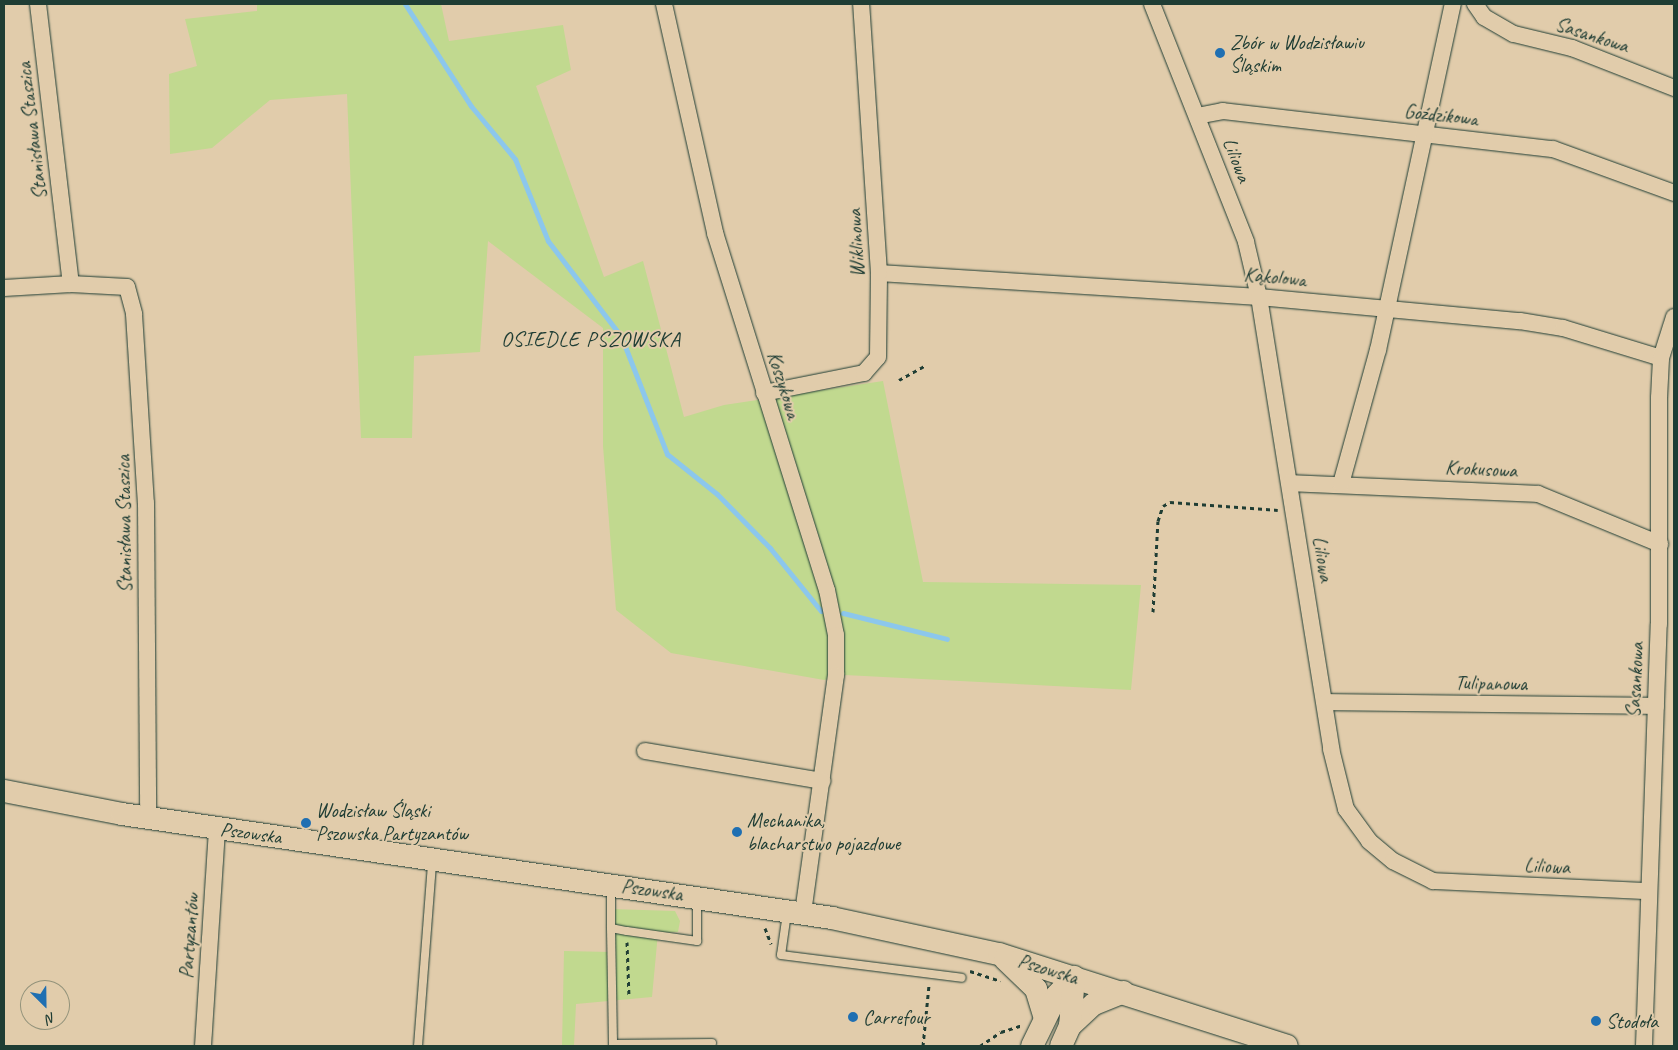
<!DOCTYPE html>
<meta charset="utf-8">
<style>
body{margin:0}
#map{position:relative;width:1678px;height:1050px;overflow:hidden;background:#e1ccab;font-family:Caveat,sans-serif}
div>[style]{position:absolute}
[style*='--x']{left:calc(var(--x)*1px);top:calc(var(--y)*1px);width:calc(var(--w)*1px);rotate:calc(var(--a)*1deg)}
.green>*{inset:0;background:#c1d98f}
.stream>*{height:5px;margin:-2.5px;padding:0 2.5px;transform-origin:2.5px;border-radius:2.5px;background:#8cc7ec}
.path>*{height:3px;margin-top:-1.5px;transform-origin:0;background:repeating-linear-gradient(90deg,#1f3d34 0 4px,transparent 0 8px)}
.roads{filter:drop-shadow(0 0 1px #1f3d34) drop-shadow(0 0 1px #1f3d34)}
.lane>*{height:8px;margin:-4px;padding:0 4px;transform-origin:4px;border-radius:4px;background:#e1ccab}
.street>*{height:16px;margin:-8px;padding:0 8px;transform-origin:8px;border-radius:8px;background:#e1ccab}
.secondary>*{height:22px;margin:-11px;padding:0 11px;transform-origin:11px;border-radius:11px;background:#e1ccab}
.dots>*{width:14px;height:14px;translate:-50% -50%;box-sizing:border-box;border:2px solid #e1ccab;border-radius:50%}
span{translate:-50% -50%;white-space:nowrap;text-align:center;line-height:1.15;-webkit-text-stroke:4px #e1ccab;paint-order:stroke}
.street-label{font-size:20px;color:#1f3d34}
.poi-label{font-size:20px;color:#1f3d34}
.left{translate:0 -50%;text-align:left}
.neighbourhood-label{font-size:21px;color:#1f3d34;letter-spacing:1px}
.frame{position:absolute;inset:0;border:5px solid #1f3d34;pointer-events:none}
.north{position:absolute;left:20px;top:980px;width:50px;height:50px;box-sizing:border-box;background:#e1ccab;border:1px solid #93937b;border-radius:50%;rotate:157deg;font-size:14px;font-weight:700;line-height:20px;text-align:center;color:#1f3d34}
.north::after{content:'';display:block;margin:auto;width:18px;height:22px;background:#1f6fb2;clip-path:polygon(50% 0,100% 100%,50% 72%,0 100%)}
</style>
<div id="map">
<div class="green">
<i style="clip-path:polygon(257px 4px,441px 4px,449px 41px,563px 25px,571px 70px,536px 86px,604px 277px,643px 261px,684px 417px,724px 405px,883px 381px,923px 582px,1141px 585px,1131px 690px,845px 675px,824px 680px,671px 653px,616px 610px,603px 446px,603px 328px,488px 241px,480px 352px,414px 356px,412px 438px,361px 438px,347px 94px,270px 100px,212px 148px,170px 154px,169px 74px,197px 66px,185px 19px,257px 11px)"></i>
<i style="clip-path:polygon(611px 909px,675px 911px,680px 921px,678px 932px,658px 933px,652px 997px,576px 1004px,574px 1046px,562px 1046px,564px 951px,611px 952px)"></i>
</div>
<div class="stream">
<i style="--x:405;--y:4;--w:121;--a:57.1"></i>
<i style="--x:471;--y:106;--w:69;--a:50.3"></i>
<i style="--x:515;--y:159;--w:88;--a:68.1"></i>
<i style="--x:548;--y:241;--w:120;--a:52.5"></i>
<i style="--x:621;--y:336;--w:127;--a:68.7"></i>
<i style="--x:667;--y:454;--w:64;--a:38.7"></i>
<i style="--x:717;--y:494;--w:76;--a:45.5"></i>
<i style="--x:770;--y:548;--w:81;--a:51"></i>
<i style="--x:843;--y:613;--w:107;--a:14"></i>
</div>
<div class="path">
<i style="--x:899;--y:380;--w:29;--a:-29"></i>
<i style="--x:1153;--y:612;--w:91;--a:-86.9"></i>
<i style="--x:1158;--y:521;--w:16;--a:-72"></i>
<i style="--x:1163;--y:506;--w:8;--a:-30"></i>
<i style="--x:1170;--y:502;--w:108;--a:4.2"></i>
<i style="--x:765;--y:928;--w:17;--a:69"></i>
<i style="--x:627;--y:942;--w:54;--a:87.9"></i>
<i style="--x:970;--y:971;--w:32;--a:18"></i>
<i style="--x:923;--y:1046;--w:61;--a:-84.4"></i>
<i style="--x:980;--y:1046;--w:25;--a:-34"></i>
<i style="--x:1001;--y:1032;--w:22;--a:-18"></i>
</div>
<div class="roads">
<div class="lane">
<i style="--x:611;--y:887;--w:41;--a:90"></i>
<i style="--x:611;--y:928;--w:16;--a:11"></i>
<i style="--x:627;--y:931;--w:71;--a:8.1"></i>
<i style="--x:697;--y:941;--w:41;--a:-90"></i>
<i style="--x:787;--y:913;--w:42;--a:98.1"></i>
<i style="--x:781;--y:955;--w:182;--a:7.2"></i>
<i style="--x:611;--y:928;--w:116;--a:89"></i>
<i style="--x:613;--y:1044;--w:99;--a:-0.6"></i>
<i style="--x:418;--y:1046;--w:184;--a:-85.6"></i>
</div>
<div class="street">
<i style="--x:38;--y:4;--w:282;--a:83.3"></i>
<i style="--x:71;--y:284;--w:56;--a:3.1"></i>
<i style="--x:127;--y:287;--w:28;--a:75"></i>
<i style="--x:134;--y:314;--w:189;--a:86.4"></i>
<i style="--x:146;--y:503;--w:315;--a:89.6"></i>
<i style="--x:664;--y:4;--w:235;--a:77.4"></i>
<i style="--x:715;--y:233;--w:374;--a:72.6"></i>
<i style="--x:827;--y:590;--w:46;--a:78.7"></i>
<i style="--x:836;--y:635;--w:40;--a:90"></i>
<i style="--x:836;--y:675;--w:240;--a:97.9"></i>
<i style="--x:1152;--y:4;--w:256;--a:68.4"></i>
<i style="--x:1246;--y:242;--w:57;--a:76.7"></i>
<i style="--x:1259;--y:297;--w:458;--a:80.9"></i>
<i style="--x:1331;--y:749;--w:62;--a:76"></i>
<i style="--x:1346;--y:809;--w:39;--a:54"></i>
<i style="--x:1369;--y:841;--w:31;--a:40"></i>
<i style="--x:1393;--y:861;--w:45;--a:26.6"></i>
<i style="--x:1433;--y:881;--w:214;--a:2.7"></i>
<i style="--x:1475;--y:4;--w:16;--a:55"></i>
<i style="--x:1484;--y:17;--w:34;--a:30"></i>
<i style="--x:1514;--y:34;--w:60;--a:13.6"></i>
<i style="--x:1572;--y:48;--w:110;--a:21.4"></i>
<i style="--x:1197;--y:116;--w:26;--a:-11"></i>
<i style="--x:1223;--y:111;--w:332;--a:6.6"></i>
<i style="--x:1553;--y:149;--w:129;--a:20"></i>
<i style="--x:879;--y:273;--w:381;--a:3.6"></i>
<i style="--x:1259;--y:297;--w:262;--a:5.3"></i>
<i style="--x:1520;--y:321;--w:44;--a:9.2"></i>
<i style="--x:1563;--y:328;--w:102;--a:17"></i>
<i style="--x:4;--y:288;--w:67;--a:-3.4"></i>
<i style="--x:764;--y:393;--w:102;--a:-11.3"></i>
<i style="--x:864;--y:373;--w:21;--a:-49"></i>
<i style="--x:878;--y:357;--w:84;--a:-89.3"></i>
<i style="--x:879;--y:273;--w:270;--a:-93.8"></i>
<i style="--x:1290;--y:483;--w:248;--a:2.5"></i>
<i style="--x:1538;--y:494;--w:132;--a:22.3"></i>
<i style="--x:1341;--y:484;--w:139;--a:-74.6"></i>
<i style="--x:1378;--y:350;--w:354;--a:-77.8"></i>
<i style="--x:1327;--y:702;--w:329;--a:0.7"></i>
<i style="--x:645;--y:751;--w:180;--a:9.6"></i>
<i style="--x:203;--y:1046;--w:218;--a:-86.3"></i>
<i style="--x:1644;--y:1046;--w:422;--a:-88"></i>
<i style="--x:1659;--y:624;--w:226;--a:-90"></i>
<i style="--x:1659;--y:398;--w:40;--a:-87.1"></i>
<i style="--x:1661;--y:358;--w:43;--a:-72.4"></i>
</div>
<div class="secondary">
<i style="--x:4;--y:791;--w:120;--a:11"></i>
<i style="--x:122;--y:814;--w:718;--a:8.33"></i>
<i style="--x:832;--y:918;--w:171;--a:12.2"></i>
<i style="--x:999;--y:954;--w:302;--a:17.7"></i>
<i style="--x:1005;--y:959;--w:43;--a:44.1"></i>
<i style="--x:1036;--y:989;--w:30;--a:73"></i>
<i style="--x:1070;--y:1026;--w:33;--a:-43"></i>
<i style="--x:1094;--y:1004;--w:32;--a:-22"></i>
<i style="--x:1032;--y:1046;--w:57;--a:-63.9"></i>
<i style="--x:1057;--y:995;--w:25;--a:-47"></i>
<i style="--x:1061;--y:1046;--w:22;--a:-66"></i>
<i style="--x:1070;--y:1026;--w:49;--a:-85.3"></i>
</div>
</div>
<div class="dots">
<i style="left:1220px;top:53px;background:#1f6fb2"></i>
<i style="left:306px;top:823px;background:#1f6fb2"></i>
<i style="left:737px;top:832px;background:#1f6fb2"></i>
<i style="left:853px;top:1017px;background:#1f6fb2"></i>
<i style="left:1596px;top:1021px;background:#1f6fb2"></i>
</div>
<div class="street-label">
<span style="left:1592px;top:35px;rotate:18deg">Sasankowa</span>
<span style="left:1441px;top:115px;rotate:6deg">Goździkowa</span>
<span style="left:32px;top:131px;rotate:-97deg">Stanisława Staszica</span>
<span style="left:1237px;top:160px;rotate:69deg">Liliowa</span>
<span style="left:856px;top:243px;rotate:-93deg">Wiklinowa</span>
<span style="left:1275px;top:277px;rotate:5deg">Kąkolowa</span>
<span style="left:784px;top:385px;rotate:72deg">Koszykowa</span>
<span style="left:1481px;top:469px;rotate:3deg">Krokusowa</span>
<span style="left:124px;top:524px;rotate:-91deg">Stanisława Staszica</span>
<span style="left:1323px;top:559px;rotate:81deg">Liliowa</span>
<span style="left:1635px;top:680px;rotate:-87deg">Sasankowa</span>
<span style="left:1491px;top:683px;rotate:1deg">Tulipanowa</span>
<span style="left:251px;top:833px;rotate:8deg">Pszowska</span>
<span style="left:1547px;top:866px;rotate:3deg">Liliowa</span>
<span style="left:652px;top:890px;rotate:8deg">Pszowska</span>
<span style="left:189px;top:936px;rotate:-86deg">Partyzantów</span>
<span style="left:1048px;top:969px;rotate:17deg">Pszowska</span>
</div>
<div class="poi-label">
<span class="left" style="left:1230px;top:54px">Zbór w Wodzisławiu<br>Śląskim</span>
<span class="left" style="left:316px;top:822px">Wodzisław Śląski<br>Pszowska Partyzantów</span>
<span class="left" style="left:747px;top:832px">Mechanika,<br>blacharstwo pojazdowe</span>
<span class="left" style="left:863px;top:1017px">Carrefour</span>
<span class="left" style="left:1606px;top:1021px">Stodoła</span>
</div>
<div class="neighbourhood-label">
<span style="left:591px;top:339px">OSIEDLE PSZOWSKA</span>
</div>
<div class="frame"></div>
<div class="north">N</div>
</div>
